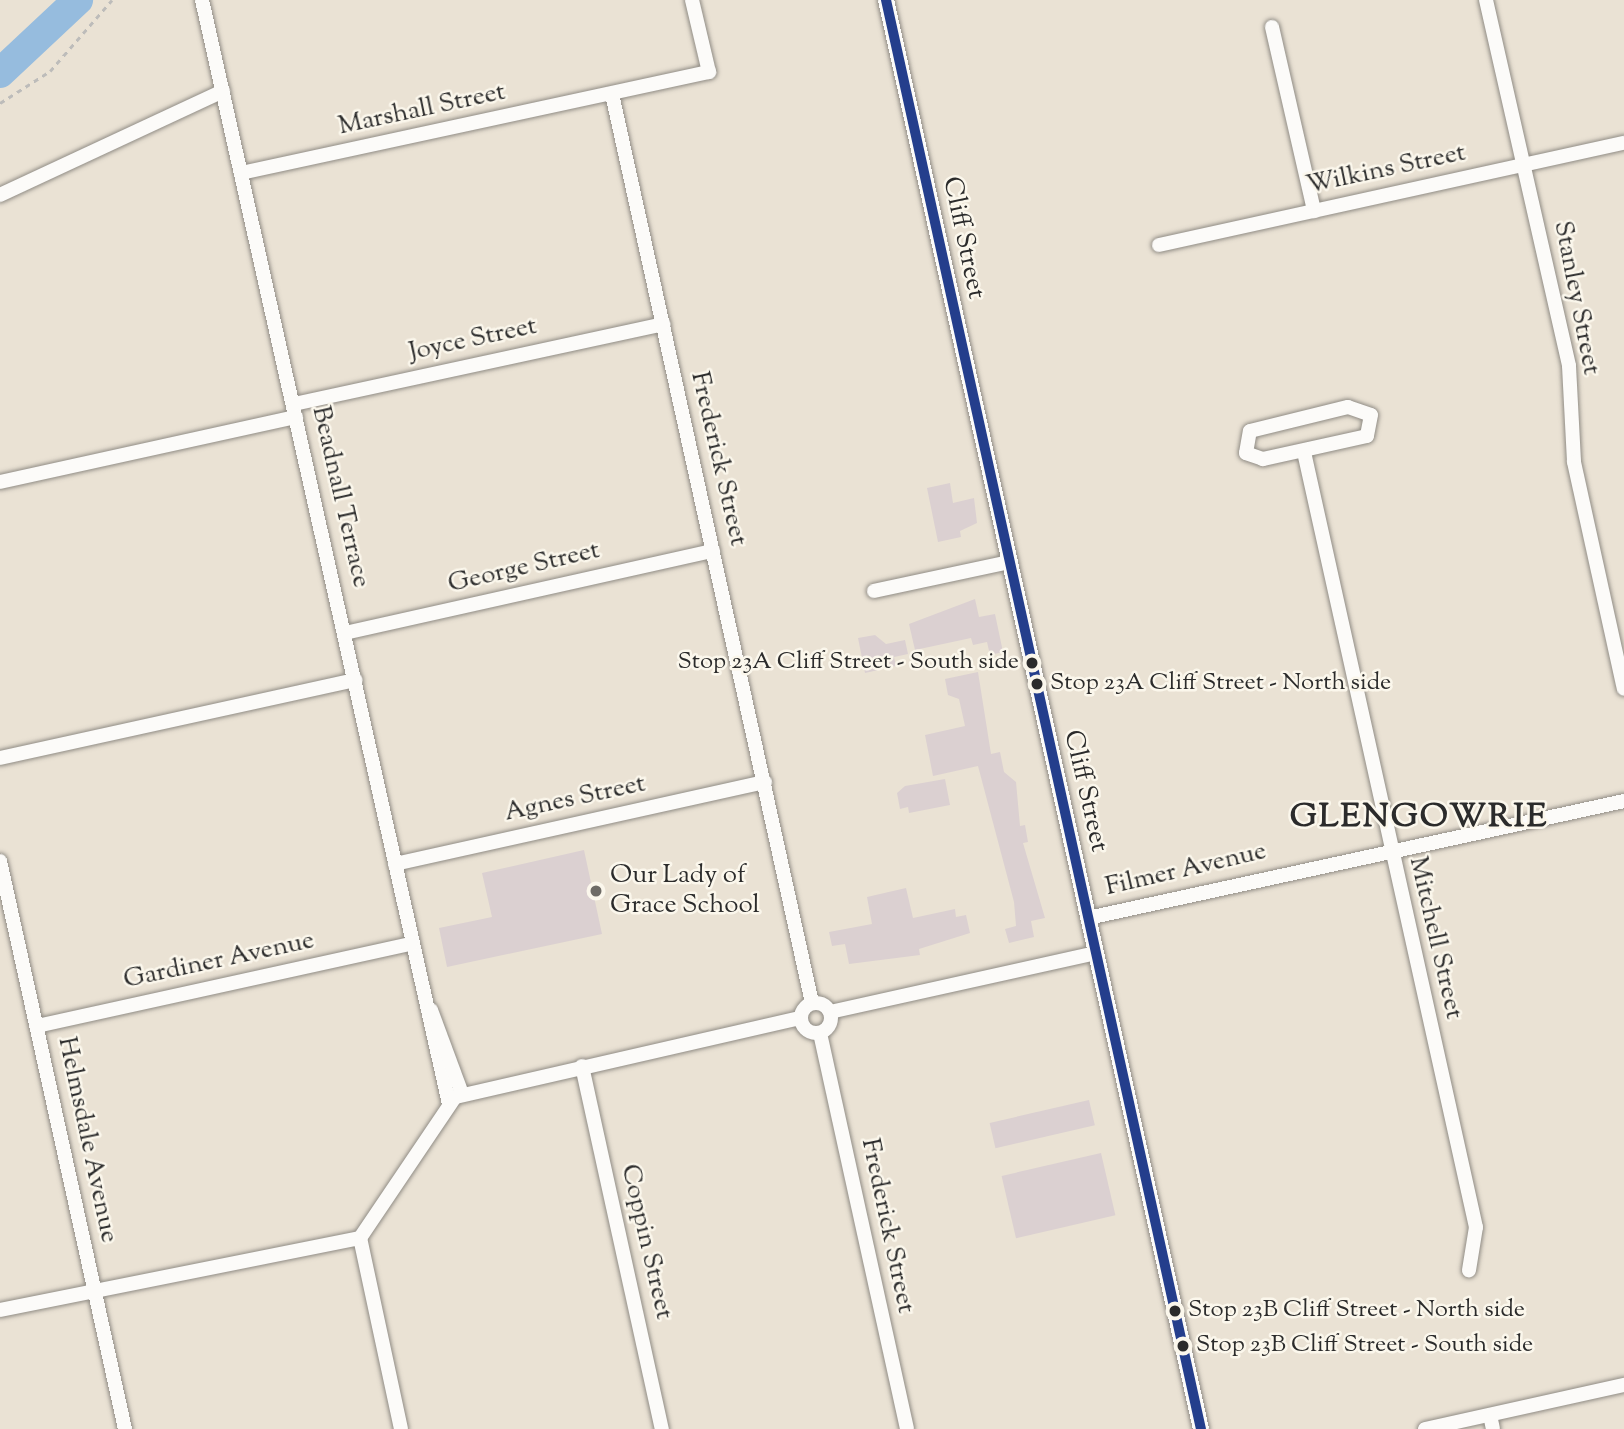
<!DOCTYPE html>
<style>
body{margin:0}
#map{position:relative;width:1624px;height:1429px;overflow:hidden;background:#eae2d4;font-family:"Sorts Mill Goudy",serif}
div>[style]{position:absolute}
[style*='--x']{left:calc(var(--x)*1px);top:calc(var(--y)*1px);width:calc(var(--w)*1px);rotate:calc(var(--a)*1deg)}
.river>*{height:30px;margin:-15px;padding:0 15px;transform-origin:15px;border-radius:15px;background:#96bcde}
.building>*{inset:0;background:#dbd0d1;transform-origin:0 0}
.path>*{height:2.5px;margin-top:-1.25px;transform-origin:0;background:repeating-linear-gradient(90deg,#bdbcba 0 5px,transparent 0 10px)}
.roads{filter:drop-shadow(0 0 2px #908c85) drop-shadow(0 0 2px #908c85)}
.minor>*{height:14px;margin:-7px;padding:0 7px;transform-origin:7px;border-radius:7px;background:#fcfbf9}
.minor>.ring{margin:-7px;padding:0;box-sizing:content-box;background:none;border:14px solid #fcfbf9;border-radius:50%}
.tertiary>*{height:16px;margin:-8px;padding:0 8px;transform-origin:8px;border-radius:8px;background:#fcfbf9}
.bus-1>*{height:10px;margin:-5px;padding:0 5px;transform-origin:5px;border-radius:5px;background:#243e8c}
.dots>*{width:19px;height:19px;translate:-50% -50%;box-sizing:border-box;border:4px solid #fbf7ec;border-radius:50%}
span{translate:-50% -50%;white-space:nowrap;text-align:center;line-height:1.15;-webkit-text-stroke:5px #fbf7ec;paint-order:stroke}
.bus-label{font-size:24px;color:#2b2b2b}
.right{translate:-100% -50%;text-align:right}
.left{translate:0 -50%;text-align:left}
.street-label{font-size:26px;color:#2b2b2b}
.poi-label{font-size:26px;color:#2b2b2b}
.district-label{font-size:33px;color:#2b2b2b;font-weight:700;letter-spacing:2px}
</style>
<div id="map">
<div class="river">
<i style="--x:0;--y:73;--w:107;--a:-43.1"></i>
</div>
<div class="building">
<i style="clip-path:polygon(950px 483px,953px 503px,974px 498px,977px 523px,960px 531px,961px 537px,938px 542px,927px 488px)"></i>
<i style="clip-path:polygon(975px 599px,979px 617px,995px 614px,1003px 652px,990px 655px,987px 642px,973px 645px,971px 638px,915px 650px,909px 624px)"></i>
<i style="clip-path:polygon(875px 635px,886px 644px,905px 640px,908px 654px,894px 657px,896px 666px,865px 673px,858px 638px)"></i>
<i style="clip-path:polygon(978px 672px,991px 754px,1000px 752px,1004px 772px,1016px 782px,1020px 826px,1025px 825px,1028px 842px,1023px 843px,1045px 918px,1031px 921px,1034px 937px,1009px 943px,1005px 929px,1016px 926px,1014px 902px,978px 766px,933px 776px,925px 735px,965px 726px,959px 699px,948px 695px,945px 679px)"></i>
<i style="clip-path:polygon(945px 779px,950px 805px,909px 813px,908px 807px,900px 809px,897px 793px,905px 786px)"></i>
<i style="clip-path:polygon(584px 850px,602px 934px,447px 967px,439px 928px,492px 917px,482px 873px)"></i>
<i style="clip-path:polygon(906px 888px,913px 918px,955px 909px,956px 917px,966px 915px,970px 933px,919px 949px,920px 955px,849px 964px,845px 944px,832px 946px,829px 932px,872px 924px,867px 897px)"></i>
<i style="left:1089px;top:1100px;width:26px;height:102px;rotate:77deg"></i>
<i style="left:1101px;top:1153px;width:64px;height:102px;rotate:77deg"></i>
</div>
<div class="path">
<i style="--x:0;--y:103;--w:59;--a:-32.6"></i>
<i style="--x:50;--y:71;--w:94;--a:-48.9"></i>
</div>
<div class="roads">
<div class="minor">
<i style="--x:202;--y:0;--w:1131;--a:77.39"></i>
<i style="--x:1486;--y:0;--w:375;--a:77.2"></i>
<i style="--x:1569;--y:366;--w:96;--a:87"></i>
<i style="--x:1574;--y:462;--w:232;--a:77.6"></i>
<i style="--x:1272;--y:27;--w:189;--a:77.1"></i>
<i style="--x:612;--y:94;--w:931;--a:77.59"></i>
<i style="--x:241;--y:173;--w:479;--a:-12.2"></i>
<i style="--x:709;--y:72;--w:74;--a:-103.3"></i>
<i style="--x:0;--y:195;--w:246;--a:-25"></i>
<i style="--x:1159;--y:245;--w:476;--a:-12.4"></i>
<i style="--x:294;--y:404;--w:378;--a:-12.2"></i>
<i style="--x:1348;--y:407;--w:24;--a:19"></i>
<i style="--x:1371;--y:415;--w:21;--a:101"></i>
<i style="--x:1367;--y:436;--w:107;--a:167.5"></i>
<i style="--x:1263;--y:459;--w:18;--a:-161"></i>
<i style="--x:1246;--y:453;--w:22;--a:-80"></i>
<i style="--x:1250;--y:431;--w:101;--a:-13.8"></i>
<i style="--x:1304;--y:452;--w:794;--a:77.49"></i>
<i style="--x:1476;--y:1227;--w:44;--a:99.2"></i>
<i style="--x:0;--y:482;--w:303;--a:-12.4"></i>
<i style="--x:874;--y:591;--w:138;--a:-12.1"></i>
<i style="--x:345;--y:633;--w:377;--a:-12.6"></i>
<i style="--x:0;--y:758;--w:364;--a:-12.4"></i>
<i style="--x:0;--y:861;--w:582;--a:77.59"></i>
<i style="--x:395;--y:864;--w:379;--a:-12.5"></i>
<i style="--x:1088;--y:918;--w:549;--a:-12.31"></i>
<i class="ring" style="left:801px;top:1003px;width:16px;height:16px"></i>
<i style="--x:431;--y:1010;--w:90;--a:69.7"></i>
<i style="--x:830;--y:1012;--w:273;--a:-12.5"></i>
<i style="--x:37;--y:1026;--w:383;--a:-12.4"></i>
<i style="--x:820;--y:1033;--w:405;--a:77.6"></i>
<i style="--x:582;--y:1066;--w:372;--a:77.6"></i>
<i style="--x:0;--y:1310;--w:367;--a:-11.3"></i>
<i style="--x:1490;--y:1415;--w:14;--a:78"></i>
<i style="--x:401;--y:1429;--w:195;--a:-102.1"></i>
<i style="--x:360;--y:1238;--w:170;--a:-56"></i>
<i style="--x:455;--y:1097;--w:354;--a:-12.9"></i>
<i style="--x:1425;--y:1429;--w:204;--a:-12.5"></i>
</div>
<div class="tertiary">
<i style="--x:886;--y:0;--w:1463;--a:77.57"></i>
</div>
</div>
<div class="bus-1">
<i style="--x:886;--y:0;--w:1463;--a:77.57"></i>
</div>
<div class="dots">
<i style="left:1032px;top:663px;background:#2b2b2b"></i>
<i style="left:1037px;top:684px;background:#2b2b2b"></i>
<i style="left:596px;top:891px;background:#6e6b66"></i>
<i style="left:1175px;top:1311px;background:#2b2b2b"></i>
<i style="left:1183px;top:1346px;background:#2b2b2b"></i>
</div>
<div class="bus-label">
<span class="right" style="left:1019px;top:663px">Stop 23A Cliff Street - South side</span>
<span class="left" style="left:1050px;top:684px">Stop 23A Cliff Street - North side</span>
<span class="left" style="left:1188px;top:1311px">Stop 23B Cliff Street - North side</span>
<span class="left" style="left:1196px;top:1346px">Stop 23B Cliff Street - South side</span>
</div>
<div class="street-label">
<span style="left:422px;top:110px;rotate:-12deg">Marshall Street</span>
<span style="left:1386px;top:170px;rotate:-12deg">Wilkins Street</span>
<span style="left:963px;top:238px;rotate:78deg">Cliff Street</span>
<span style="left:1576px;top:298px;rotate:79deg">Stanley Street</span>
<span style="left:473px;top:340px;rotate:-12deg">Joyce Street</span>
<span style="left:718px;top:459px;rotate:77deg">Frederick Street</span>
<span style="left:340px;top:497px;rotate:77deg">Beadnall Terrace</span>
<span style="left:524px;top:568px;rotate:-13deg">George Street</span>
<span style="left:1085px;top:791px;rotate:77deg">Cliff Street</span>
<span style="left:575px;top:799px;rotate:-12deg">Agnes Street</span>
<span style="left:1186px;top:870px;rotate:-13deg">Filmer Avenue</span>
<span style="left:1435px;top:938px;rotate:77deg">Mitchell Street</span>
<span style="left:219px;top:961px;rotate:-12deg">Gardiner Avenue</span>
<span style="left:87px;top:1140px;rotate:78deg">Helmsdale Avenue</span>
<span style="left:887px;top:1226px;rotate:78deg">Frederick Street</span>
<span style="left:646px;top:1242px;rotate:77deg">Coppin Street</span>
</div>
<div class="poi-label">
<span class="left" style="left:610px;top:891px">Our Lady of<br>Grace School</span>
</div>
<div class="district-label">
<span style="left:1419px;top:819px">GLENGOWRIE</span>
</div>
</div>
